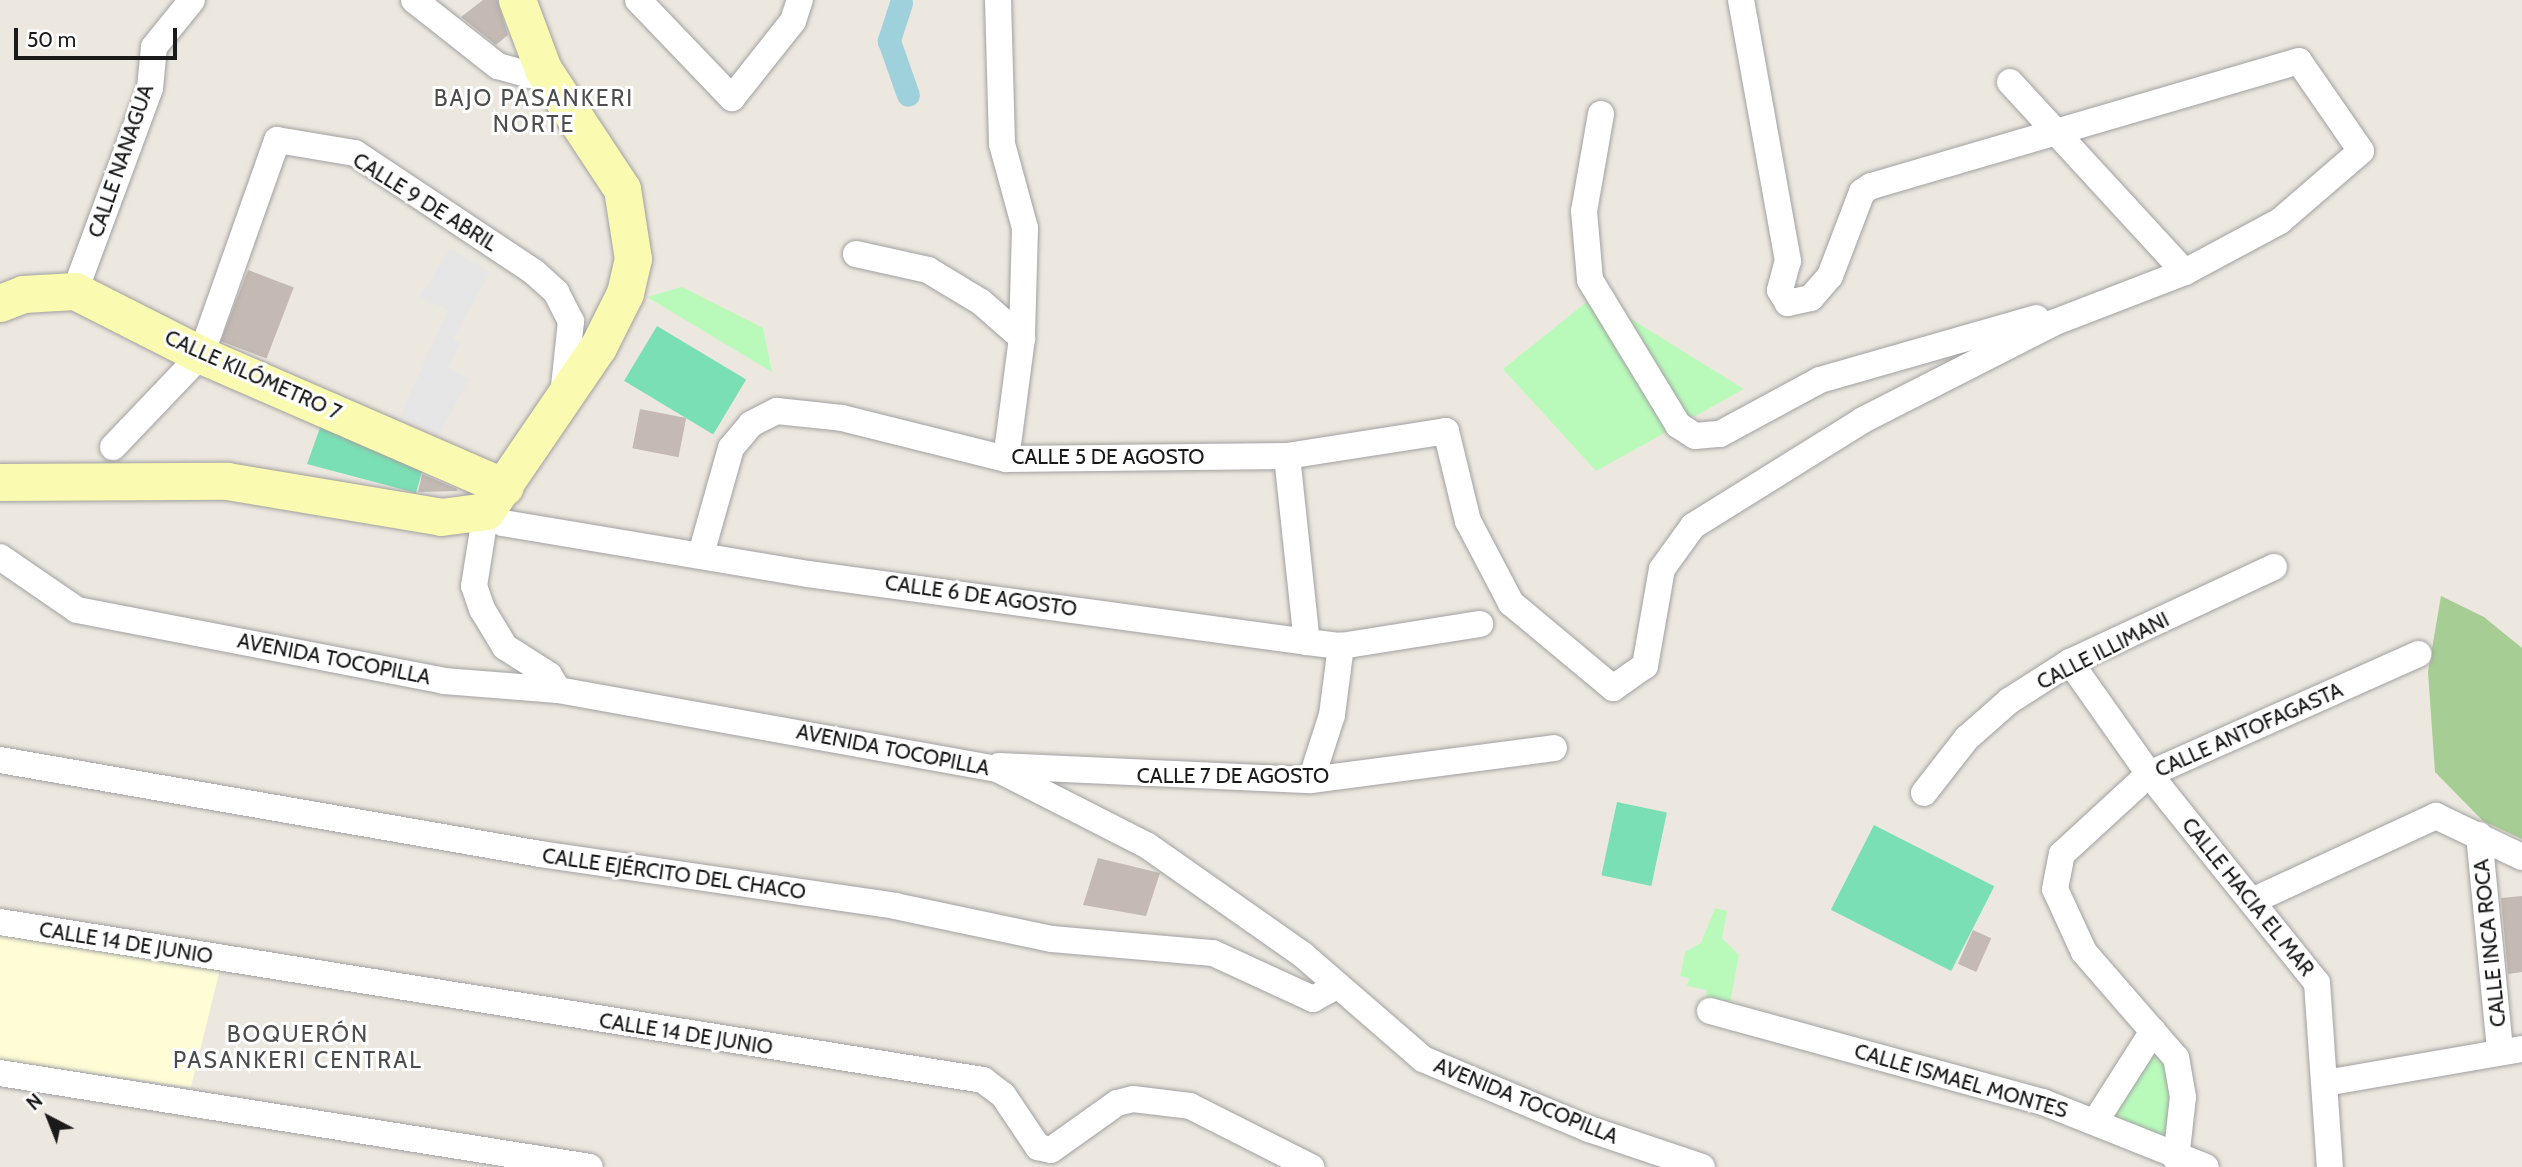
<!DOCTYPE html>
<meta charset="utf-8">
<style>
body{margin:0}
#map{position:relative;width:2522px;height:1167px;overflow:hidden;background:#ede8df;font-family:Cabin,sans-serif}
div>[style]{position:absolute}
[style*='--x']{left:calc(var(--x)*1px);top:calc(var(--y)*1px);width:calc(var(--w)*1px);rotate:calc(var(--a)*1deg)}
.education>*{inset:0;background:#fffdd6}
.forest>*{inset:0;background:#a6cd93}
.park>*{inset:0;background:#b9fabb}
.pitch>*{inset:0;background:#7adfb4;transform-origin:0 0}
.parking>*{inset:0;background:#e6e6e6}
.canal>*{height:23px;margin:-11.5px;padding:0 11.5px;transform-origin:11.5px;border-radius:11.5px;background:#9ed1dc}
.building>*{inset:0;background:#c4b9b3;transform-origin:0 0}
.roads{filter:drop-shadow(0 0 2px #a1a1a1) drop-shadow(0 0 2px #a1a1a1)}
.street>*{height:26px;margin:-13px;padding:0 13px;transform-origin:13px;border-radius:13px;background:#fff}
.secondary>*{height:37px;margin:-18.5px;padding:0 18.5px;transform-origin:18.5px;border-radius:18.5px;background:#fafab0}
span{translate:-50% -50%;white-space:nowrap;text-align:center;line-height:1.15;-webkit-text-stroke:6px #fff;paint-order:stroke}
.street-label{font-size:21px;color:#1a1a1a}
.neighbourhood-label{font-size:23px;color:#4d4d4d;letter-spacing:2px}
.north{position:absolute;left:14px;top:1083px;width:70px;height:70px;-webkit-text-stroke:5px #fff;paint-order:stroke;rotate:318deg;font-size:19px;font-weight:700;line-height:28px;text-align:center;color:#1a1a1a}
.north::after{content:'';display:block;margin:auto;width:24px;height:32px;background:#1a1a1a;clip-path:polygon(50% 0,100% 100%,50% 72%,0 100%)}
.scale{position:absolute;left:14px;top:28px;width:163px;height:32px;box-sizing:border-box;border:4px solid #1a1a1a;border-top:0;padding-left:9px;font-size:21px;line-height:24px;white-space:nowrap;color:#1a1a1a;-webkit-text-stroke:5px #fff;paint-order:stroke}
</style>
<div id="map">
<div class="education">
<i style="clip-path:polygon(0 934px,220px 969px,191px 1087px,0 1060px)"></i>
</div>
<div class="forest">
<i style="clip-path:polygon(2441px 596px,2484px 617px,2522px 648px,2522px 839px,2483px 821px,2435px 772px,2428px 672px)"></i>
</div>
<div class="park">
<i style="clip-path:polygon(682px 287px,763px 328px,772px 372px,647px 297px)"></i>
<i style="clip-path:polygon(1594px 296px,1744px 389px,1596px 471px,1503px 369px)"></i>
<i style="clip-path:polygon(1715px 908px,1727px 911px,1722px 938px,1739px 955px,1728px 1013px,1704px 1009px,1707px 990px,1687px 986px,1689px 978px,1680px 976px,1685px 952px,1701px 943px)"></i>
<i style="clip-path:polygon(2150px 1057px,2162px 1058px,2176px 1075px,2167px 1145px,2114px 1128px,2113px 1107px)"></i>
</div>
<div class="pitch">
<i style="left:657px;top:326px;width:104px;height:64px;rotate:31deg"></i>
<i style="clip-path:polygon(330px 400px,430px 443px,416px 493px,307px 464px)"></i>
<i style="left:1617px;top:802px;width:51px;height:75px;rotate:12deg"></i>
<i style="left:1874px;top:825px;width:135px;height:95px;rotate:27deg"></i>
</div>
<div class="parking">
<i style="clip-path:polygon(450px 249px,490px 272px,453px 339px,460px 343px,448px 368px,469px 379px,439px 435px,400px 416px,448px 310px,419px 297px)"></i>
</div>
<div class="canal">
<i style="--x:901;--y:3;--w:40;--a:108"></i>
<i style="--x:889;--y:41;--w:57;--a:70.6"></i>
</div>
<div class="building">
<i style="clip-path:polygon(483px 0,497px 0,508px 35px,496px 45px,461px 17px)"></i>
<i style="left:248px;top:270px;width:49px;height:76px;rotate:21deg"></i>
<i style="left:640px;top:409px;width:47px;height:40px;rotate:11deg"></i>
<i style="clip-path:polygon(422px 474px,457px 489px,457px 491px,418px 492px)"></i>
<i style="clip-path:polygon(1098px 858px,1160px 873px,1146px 916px,1083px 905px)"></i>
<i style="clip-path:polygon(2522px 896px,2522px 972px,2508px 974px,2501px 898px)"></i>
<i style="left:1973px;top:930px;width:20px;height:37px;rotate:24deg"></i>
</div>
<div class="roads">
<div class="street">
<i style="--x:414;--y:0;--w:107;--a:38.2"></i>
<i style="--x:498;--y:66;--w:33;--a:16"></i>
<i style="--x:530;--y:75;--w:14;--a:-25"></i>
<i style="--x:638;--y:0;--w:136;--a:46.2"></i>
<i style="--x:732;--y:98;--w:98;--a:-51.6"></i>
<i style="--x:793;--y:21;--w:22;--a:-72"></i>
<i style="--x:998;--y:0;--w:144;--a:88.4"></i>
<i style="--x:1002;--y:144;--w:87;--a:74.7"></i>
<i style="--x:1025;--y:228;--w:110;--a:91.6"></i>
<i style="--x:1022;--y:338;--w:122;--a:97.5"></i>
<i style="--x:2010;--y:82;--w:258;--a:47.4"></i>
<i style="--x:1601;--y:114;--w:98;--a:99.9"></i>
<i style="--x:1584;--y:211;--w:69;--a:85"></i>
<i style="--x:1590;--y:280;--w:170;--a:58.7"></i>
<i style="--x:1678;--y:425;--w:20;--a:33"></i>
<i style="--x:1695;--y:436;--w:25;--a:-5"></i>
<i style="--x:1720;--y:434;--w:114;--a:-28.4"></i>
<i style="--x:1820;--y:380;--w:225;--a:-16"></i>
<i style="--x:856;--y:254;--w:74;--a:12.5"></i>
<i style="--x:928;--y:270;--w:62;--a:31.1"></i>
<i style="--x:981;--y:302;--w:55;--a:41.3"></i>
<i style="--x:75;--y:291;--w:216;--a:-69.7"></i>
<i style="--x:150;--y:88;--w:41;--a:-84.4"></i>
<i style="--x:154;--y:47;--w:60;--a:-51"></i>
<i style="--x:113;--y:447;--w:127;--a:-46.3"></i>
<i style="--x:201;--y:355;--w:228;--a:-70.5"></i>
<i style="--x:277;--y:140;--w:79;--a:9.5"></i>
<i style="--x:355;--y:153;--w:215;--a:33.6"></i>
<i style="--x:534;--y:272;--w:30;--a:42"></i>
<i style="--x:556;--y:292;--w:33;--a:63"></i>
<i style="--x:571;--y:321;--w:66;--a:96.1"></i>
<i style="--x:1287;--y:456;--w:187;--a:83.9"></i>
<i style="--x:701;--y:554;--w:110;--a:-74.2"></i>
<i style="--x:731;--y:448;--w:31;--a:-50"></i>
<i style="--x:751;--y:424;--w:29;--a:-27"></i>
<i style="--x:777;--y:411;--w:65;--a:6.1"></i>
<i style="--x:842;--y:418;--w:169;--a:14"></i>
<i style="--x:1006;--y:459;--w:281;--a:-0.6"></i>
<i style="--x:1287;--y:456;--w:161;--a:-8.9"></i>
<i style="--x:1446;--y:431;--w:93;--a:76.3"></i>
<i style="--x:1468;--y:521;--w:93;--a:62.3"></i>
<i style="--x:1511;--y:603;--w:133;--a:39.8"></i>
<i style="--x:1613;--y:688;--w:39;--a:-35"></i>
<i style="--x:1645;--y:666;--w:98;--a:-80.1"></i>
<i style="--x:1662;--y:569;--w:53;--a:-54.2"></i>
<i style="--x:1693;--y:526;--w:200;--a:-31.9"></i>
<i style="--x:1863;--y:420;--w:213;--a:-27"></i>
<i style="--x:2053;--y:323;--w:142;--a:-21.1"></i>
<i style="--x:2185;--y:272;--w:108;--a:-28.2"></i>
<i style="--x:2280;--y:221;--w:107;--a:-40.8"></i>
<i style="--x:2361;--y:151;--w:109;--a:-124.6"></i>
<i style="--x:2299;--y:61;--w:446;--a:163.7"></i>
<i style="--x:1871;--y:186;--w:11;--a:146"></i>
<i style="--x:1862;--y:192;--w:90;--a:110.9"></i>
<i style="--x:1830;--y:276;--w:29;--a:131"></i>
<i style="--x:1811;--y:298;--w:24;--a:168"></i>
<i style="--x:1788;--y:303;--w:15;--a:-122"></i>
<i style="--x:1780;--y:290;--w:30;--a:-75"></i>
<i style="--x:1788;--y:261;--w:265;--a:-100.2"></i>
<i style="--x:0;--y:557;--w:93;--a:34.5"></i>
<i style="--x:77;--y:610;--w:374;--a:10.9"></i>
<i style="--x:444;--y:681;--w:114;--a:4.5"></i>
<i style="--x:558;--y:690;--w:446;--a:10.2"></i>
<i style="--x:997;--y:769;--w:169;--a:27"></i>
<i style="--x:1148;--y:846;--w:189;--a:35.1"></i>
<i style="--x:1303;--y:955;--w:159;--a:40.9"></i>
<i style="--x:1423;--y:1059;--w:180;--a:22.9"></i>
<i style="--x:1589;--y:1129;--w:119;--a:18.6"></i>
<i style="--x:2070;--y:662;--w:137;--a:54.8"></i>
<i style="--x:2149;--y:774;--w:268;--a:51.2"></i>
<i style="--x:2317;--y:983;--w:184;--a:86"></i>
<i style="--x:558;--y:690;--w:17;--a:-121"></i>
<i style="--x:549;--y:675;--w:52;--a:-147.5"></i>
<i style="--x:505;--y:647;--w:44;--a:-121.2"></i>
<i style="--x:482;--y:609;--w:24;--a:-109"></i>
<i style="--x:474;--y:586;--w:76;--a:-80.9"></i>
<i style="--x:486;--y:511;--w:21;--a:35"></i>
<i style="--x:503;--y:523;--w:309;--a:9.5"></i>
<i style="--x:808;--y:574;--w:504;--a:7.76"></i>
<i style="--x:1307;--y:642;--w:34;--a:7"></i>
<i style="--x:1341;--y:646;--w:141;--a:-9"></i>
<i style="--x:0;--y:760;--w:548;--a:9.87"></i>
<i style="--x:540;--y:854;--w:359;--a:8.3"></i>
<i style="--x:895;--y:906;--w:160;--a:11.9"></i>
<i style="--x:1052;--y:939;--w:162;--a:5"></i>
<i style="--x:1213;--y:953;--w:110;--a:24.7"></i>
<i style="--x:1313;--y:999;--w:26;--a:-29"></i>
<i style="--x:999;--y:766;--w:312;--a:2.6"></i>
<i style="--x:1311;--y:780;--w:245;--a:-7.5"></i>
<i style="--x:1311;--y:780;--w:68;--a:-72.1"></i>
<i style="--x:1332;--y:715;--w:70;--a:-82.6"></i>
<i style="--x:1924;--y:793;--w:70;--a:-52"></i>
<i style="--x:1967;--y:738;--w:56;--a:-41.4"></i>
<i style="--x:2009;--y:701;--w:72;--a:-32.6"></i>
<i style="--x:2070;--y:662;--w:225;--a:-25"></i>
<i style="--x:2479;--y:835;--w:217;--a:84.4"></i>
<i style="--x:2252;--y:901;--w:203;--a:-24.8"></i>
<i style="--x:2436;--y:816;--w:95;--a:25.5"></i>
<i style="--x:0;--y:922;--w:996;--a:9.13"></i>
<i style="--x:983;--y:1080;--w:25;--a:37"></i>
<i style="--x:1003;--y:1095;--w:63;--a:56.1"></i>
<i style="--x:1038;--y:1147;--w:13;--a:13"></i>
<i style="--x:1051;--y:1150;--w:81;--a:-35.5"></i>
<i style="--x:1117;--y:1103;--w:16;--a:-14"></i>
<i style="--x:1133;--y:1099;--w:57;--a:7"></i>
<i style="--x:1190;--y:1106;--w:136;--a:26.8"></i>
<i style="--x:1710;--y:1011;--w:345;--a:15.3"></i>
<i style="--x:2043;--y:1102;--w:175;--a:21.7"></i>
<i style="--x:0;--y:1073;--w:597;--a:9.05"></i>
<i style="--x:2325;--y:1083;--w:200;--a:-9.8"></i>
<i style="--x:2095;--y:1122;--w:108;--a:-57.5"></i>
<i style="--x:2176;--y:1159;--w:62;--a:-83.6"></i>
<i style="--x:2183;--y:1097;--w:40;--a:-100"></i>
<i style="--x:2176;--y:1058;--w:140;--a:-131"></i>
<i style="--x:2084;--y:952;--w:69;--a:-114.7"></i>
<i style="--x:2055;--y:889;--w:36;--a:-79"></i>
<i style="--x:2062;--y:854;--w:118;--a:-42.6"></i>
<i style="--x:2149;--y:774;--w:295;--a:-24"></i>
</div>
<div class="secondary">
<i style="--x:0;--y:303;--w:25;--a:-21"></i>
<i style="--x:23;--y:294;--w:52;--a:-3.3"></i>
<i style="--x:75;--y:291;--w:141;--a:26.9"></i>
<i style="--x:201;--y:355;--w:331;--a:23.5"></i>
<i style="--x:0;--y:482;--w:227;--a:-0.3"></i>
<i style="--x:227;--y:481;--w:217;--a:9.5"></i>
<i style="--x:441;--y:517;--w:45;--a:-7.6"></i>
<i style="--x:486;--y:511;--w:199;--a:-55.7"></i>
<i style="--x:598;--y:347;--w:60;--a:-63.4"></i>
<i style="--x:625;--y:293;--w:35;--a:-77"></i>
<i style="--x:633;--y:259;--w:71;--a:-98.9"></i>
<i style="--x:622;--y:189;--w:144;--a:-123.4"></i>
<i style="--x:543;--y:69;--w:74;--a:-110.6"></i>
</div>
</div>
<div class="street-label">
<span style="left:121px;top:161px;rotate:-71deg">CALLE NANAGUA</span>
<span style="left:425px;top:202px;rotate:32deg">CALLE 9 DE ABRIL</span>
<span style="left:253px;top:375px;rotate:24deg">CALLE KILÓMETRO 7</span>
<span style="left:1108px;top:457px">CALLE 5 DE AGOSTO</span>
<span style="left:981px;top:596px;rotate:8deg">CALLE 6 DE AGOSTO</span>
<span style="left:2103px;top:651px;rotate:-27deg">CALLE ILLIMANI</span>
<span style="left:334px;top:659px;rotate:11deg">AVENIDA TOCOPILLA</span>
<span style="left:2249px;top:730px;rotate:-24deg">CALLE ANTOFAGASTA</span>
<span style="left:893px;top:750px;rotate:11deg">AVENIDA TOCOPILLA</span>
<span style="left:1233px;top:776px">CALLE 7 DE AGOSTO</span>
<span style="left:674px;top:874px;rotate:8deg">CALLE EJÉRCITO DEL CHACO</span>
<span style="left:2248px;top:897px;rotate:51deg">CALLE HACIA EL MAR</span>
<span style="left:126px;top:943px;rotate:9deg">CALLE 14 DE JUNIO</span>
<span style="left:2490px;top:943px;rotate:-96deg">CALLE INCA ROCA</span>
<span style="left:686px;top:1034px;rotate:9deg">CALLE 14 DE JUNIO</span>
<span style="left:1961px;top:1081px;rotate:16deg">CALLE ISMAEL MONTES</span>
<span style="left:1526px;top:1101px;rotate:22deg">AVENIDA TOCOPILLA</span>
</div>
<div class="neighbourhood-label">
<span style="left:534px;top:111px">BAJO PASANKERI<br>NORTE</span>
<span style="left:298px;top:1047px">BOQUERÓN<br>PASANKERI CENTRAL</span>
</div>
<div class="north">N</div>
<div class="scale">50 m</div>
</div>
